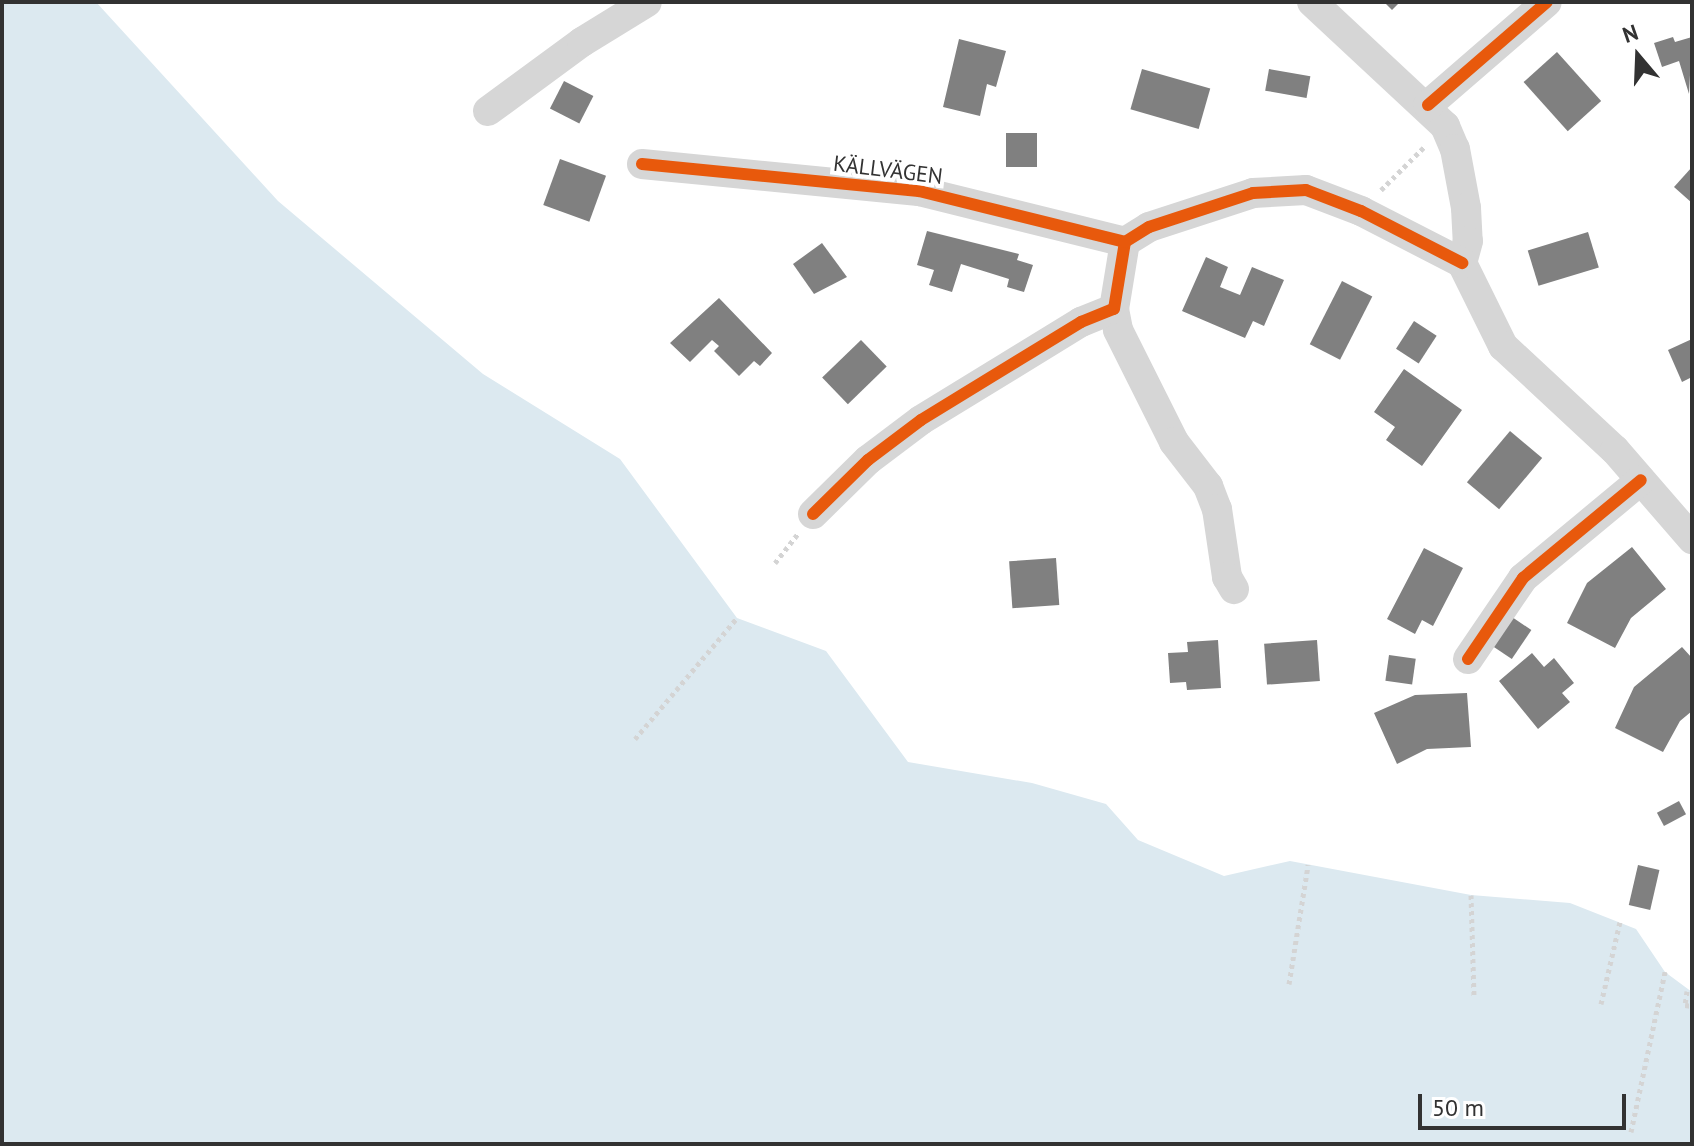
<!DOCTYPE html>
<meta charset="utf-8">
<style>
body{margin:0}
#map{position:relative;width:1694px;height:1146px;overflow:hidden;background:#fff;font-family:"PT Sans",sans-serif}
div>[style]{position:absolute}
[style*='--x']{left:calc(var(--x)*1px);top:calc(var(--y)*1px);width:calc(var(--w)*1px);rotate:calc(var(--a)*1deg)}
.water>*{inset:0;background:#dce9f0}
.building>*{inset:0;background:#808080;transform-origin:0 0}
.path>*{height:5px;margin-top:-2.5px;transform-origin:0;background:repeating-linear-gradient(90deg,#d4d4d4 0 4px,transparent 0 8px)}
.street>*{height:30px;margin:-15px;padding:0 15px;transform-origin:15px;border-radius:15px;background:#d6d6d6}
.cycleway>*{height:12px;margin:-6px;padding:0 6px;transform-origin:6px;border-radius:6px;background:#e8590c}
span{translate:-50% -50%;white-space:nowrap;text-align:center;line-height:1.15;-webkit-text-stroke:8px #fff;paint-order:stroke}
.street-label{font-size:22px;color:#323232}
.frame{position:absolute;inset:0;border:4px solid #323232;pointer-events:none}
.north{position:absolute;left:1598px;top:16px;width:80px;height:80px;-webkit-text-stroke:6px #fff;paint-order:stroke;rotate:341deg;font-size:22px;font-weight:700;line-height:32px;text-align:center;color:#323232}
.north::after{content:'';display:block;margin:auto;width:28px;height:36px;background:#323232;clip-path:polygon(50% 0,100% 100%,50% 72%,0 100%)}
.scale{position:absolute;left:1418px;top:1094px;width:208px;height:36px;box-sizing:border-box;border:4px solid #323232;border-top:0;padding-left:10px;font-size:24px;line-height:28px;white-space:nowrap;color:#323232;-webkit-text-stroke:6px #fff;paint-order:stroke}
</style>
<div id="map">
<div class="water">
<i style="clip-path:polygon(2px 2px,96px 2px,278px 201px,483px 374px,620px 459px,737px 618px,826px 651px,908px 762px,1032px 783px,1106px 804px,1138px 840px,1224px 876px,1290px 861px,1471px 895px,1570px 903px,1636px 929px,1665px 972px,1692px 992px,1692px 1144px,2px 1144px)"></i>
</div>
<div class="building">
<i style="clip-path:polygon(1384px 2px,1400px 2px,1392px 10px)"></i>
<i style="clip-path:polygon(1673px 37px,1675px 42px,1692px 37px,1689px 94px,1679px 61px,1662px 67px,1654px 43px)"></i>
<i style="clip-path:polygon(959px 39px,1006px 51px,996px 87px,987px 84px,980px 116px,943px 107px)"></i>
<i style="left:1557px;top:52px;width:66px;height:45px;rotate:48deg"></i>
<i style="left:1142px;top:69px;width:71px;height:42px;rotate:16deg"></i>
<i style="left:1269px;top:69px;width:42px;height:22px;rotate:10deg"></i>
<i style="left:564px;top:81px;width:33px;height:31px;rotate:27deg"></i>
<i style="left:1037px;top:133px;width:34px;height:31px;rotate:90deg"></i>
<i style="left:560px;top:159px;width:49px;height:49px;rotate:20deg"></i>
<i style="clip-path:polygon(1692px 167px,1692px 203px,1674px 187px)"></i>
<i style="clip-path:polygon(927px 231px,1019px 254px,1017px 260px,1033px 265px,1024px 292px,1007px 287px,1009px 279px,961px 264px,952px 292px,929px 285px,934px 270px,917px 265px)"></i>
<i style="left:1588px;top:232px;width:37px;height:63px;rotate:73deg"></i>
<i style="clip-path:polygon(822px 243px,847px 277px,814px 294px,793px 264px)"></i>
<i style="clip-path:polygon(1206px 257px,1228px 267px,1220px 287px,1240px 295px,1252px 267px,1284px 280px,1264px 326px,1253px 321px,1245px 338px,1182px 311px)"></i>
<i style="left:1342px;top:281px;width:34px;height:71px;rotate:27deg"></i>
<i style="clip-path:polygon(719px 298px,772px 353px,760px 366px,754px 361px,739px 376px,714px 351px,719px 346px,712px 340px,690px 362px,670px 343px)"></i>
<i style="left:1414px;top:321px;width:27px;height:33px;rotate:33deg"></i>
<i style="clip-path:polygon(1692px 339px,1692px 377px,1682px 382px,1668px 350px)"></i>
<i style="left:861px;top:340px;width:37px;height:54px;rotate:46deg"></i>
<i style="clip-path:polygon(1404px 369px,1462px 410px,1422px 466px,1386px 440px,1395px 427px,1374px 412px)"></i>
<i style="left:1510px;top:431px;width:42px;height:67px;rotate:40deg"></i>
<i style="clip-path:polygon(1632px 547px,1666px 589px,1631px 618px,1615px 648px,1567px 623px,1587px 583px)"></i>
<i style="clip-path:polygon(1424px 548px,1463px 568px,1433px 626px,1422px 620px,1415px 634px,1387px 619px)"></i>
<i style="left:1056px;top:558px;width:47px;height:47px;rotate:86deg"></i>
<i style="left:1509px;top:615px;width:27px;height:35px;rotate:34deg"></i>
<i style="clip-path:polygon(1218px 640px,1221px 688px,1187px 690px,1186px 682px,1170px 683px,1168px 653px,1188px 652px,1187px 642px)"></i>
<i style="left:1317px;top:640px;width:41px;height:53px;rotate:86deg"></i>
<i style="clip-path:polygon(1682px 647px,1692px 658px,1692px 711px,1680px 721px,1663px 752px,1615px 728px,1634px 687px)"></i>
<i style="clip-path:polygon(1532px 653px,1544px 667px,1554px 658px,1574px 683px,1562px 693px,1570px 702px,1538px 729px,1499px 681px)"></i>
<i style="left:1389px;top:655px;width:27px;height:26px;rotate:8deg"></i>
<i style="clip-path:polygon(1467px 693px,1471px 747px,1427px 749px,1397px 764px,1374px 713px,1415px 695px)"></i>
<i style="left:1679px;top:801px;width:15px;height:25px;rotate:62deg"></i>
<i style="left:1638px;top:865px;width:22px;height:41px;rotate:13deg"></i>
</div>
<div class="path">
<i style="--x:1381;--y:190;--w:62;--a:-45"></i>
<i style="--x:775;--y:563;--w:37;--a:-52"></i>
<i style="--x:635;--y:739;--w:158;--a:-49.9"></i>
<i style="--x:1471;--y:895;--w:103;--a:88.3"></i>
<i style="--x:1289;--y:984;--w:121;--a:-80.9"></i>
<i style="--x:1687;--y:991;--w:14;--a:98"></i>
<i style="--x:1685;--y:1005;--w:7;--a:8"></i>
<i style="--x:1601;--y:1004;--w:84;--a:-77"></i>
<i style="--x:1631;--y:1132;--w:164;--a:-78"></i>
</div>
<div class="street">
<i style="--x:1312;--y:2;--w:182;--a:43"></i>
<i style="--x:1445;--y:126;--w:25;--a:67"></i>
<i style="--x:1455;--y:149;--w:60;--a:79.4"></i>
<i style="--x:1466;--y:208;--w:33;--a:87"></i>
<i style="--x:1468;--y:241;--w:23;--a:105"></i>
<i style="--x:1462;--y:263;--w:93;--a:63.7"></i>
<i style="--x:1503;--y:346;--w:153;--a:42.9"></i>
<i style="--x:1615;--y:450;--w:118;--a:49.1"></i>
<i style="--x:1428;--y:105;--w:157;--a:-40.9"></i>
<i style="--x:488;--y:111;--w:117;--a:-36.3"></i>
<i style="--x:582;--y:42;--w:76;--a:-31.6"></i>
<i style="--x:642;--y:164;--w:278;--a:5.6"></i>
<i style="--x:919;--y:191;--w:212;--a:13.9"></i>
<i style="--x:1114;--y:309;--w:21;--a:79"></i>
<i style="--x:1118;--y:330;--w:125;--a:63.4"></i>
<i style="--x:1174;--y:442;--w:56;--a:52.3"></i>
<i style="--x:1208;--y:486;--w:25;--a:69"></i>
<i style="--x:1217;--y:509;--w:69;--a:81.6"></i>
<i style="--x:1227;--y:577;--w:14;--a:60"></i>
<i style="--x:813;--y:514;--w:77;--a:-44.5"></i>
<i style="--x:868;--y:460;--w:66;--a:-37"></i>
<i style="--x:921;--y:420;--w:188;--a:-31.5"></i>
<i style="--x:1081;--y:322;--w:35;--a:-22"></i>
<i style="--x:1114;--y:309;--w:68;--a:-80.7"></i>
<i style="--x:1125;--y:242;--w:28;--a:-32"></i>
<i style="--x:1149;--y:227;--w:109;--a:-18.1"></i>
<i style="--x:1253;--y:193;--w:53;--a:-3.2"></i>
<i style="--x:1306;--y:190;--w:59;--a:20.9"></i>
<i style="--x:1361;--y:211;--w:114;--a:27.2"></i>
<i style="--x:1468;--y:659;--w:98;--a:-55.8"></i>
<i style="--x:1523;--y:578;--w:153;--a:-39.7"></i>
</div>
<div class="cycleway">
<i style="--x:1428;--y:105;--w:157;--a:-40.9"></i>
<i style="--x:642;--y:164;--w:278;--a:5.6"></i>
<i style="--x:919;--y:191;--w:212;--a:13.9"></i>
<i style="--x:813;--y:514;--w:77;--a:-44.5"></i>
<i style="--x:868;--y:460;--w:66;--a:-37"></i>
<i style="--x:921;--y:420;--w:188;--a:-31.5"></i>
<i style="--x:1081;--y:322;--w:35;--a:-22"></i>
<i style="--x:1114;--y:309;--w:68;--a:-80.7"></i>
<i style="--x:1125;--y:242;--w:28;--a:-32"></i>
<i style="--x:1149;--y:227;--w:109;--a:-18.1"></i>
<i style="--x:1253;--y:193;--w:53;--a:-3.2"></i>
<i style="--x:1306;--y:190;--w:59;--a:20.9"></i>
<i style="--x:1361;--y:211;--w:114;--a:27.2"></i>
<i style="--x:1468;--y:659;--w:98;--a:-55.8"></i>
<i style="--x:1523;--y:578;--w:153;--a:-39.7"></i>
</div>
<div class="street-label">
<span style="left:888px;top:170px;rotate:7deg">KÄLLVÄGEN</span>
</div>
<div class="frame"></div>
<div class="north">N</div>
<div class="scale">50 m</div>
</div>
